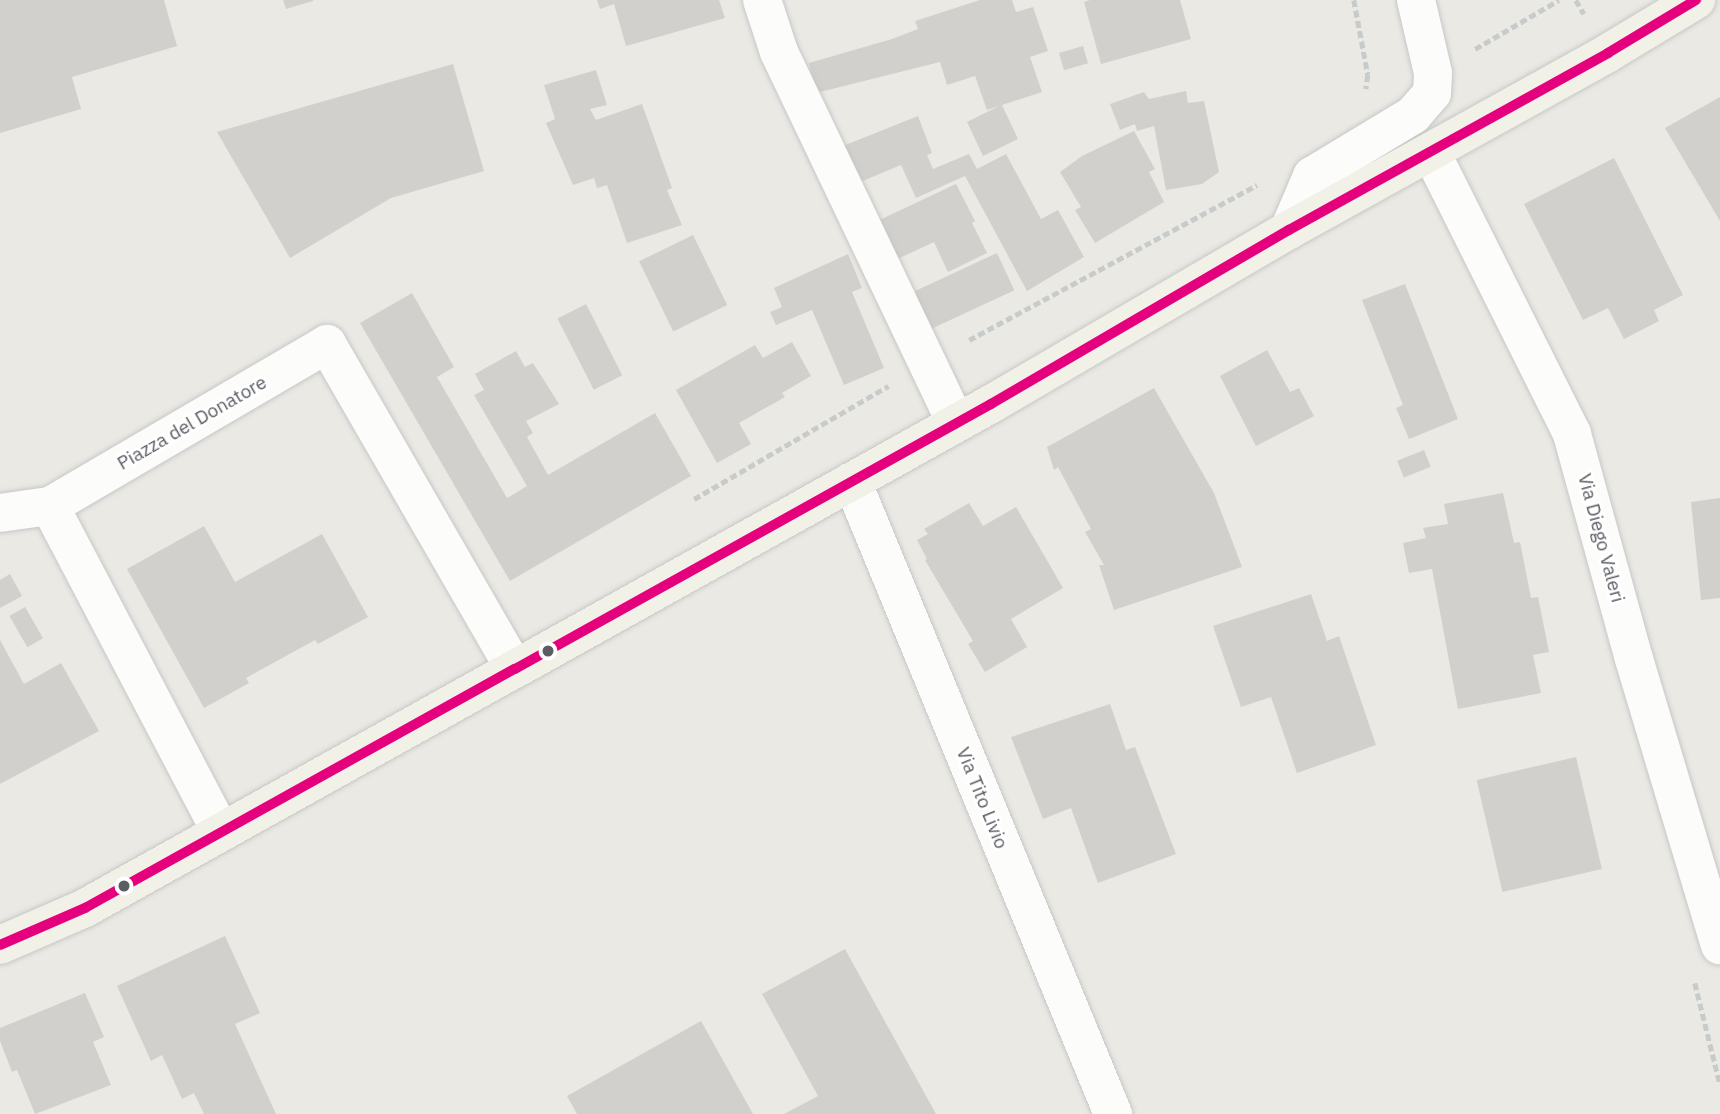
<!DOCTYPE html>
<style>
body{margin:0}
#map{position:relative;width:1720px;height:1114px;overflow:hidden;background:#eae9e4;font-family:"IBM Plex Sans",sans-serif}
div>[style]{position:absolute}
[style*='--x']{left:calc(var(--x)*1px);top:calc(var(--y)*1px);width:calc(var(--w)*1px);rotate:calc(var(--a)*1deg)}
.building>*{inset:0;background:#d1d0cd;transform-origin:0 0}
.path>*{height:4.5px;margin-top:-2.25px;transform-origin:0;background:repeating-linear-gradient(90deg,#c7cbca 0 7px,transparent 0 10.5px)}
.roads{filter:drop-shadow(0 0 2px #c7c7c7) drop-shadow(0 0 2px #c7c7c7)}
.minor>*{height:38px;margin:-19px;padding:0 19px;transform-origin:19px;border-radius:19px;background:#fcfcfb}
.major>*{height:38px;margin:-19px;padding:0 19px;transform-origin:19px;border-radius:19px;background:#f2f1e7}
.bus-1>*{height:10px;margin:-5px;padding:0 5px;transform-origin:5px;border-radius:5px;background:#e5007d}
.dots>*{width:19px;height:19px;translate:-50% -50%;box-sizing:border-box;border:4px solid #fff;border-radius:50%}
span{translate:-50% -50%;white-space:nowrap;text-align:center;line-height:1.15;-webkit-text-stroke:6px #fff;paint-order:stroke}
.street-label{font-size:19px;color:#5a5d62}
</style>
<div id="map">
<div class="building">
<i style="clip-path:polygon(0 0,164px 0,177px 46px,72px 77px,81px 109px,0 133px)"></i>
<i style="clip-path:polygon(283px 0,313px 0,313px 1px,286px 9px)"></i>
<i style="clip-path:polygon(597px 0,719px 0,725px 18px,626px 46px,614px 4px,600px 9px)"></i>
<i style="clip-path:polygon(980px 0,1012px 0,1016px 12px,1033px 7px,1048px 51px,1030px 57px,1042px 92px,1002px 105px,1018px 139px,983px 156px,967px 122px,999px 106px,987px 110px,975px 76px,947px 85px,940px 62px,816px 93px,809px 63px,892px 39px,918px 29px,915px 21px)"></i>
<i style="clip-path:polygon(1090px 0,1180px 0,1191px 39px,1101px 64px,1084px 2px)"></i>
<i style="left:1083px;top:46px;width:18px;height:25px;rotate:74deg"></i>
<i style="clip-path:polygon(453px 64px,484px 171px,391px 198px,290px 258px,217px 132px)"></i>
<i style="clip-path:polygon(596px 70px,607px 105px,590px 109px,596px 120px,642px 104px,672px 188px,667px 190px,682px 225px,627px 243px,607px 185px,597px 188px,594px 178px,573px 185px,546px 123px,555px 119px,544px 85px)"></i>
<i style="clip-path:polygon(1186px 91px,1188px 103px,1204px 101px,1219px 172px,1202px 184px,1166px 190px,1154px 126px,1137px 131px,1135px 124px,1120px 130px,1110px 104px,1144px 92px,1149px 99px)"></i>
<i style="clip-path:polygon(1720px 97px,1720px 221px,1665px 128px)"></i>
<i style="clip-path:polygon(918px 116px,932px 153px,927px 155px,933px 169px,969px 154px,977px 169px,1006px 154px,1041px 219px,1058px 210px,1084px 257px,1027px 291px,965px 176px,916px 198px,901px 165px,853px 185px,838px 148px)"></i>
<i style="clip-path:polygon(1134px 131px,1155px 169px,1149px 172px,1164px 202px,1095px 243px,1075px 210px,1081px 207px,1060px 172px,1082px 156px)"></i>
<i style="clip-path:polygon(1614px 158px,1683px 295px,1654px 310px,1659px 321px,1624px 339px,1608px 308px,1583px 320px,1524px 204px)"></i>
<i style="clip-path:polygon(956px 184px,975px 221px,972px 223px,987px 253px,948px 272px,934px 242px,889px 263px,871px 224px)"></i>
<i style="left:693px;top:235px;width:78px;height:60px;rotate:64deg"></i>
<i style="left:997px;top:253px;width:41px;height:102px;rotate:65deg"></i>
<i style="clip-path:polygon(848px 254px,862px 288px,852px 292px,884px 368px,844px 385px,812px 310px,776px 325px,770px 312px,782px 307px,774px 288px)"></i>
<i style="clip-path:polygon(1405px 284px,1458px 419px,1409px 439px,1396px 408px,1403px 405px,1362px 300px)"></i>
<i style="clip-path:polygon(412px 293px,454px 367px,437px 377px,507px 498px,527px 486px,474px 395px,484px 390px,475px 374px,516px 351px,525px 367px,533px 363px,559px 404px,526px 421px,533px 433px,527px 437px,548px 475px,655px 413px,691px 476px,510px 581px,360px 323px)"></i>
<i style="left:586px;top:304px;width:80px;height:32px;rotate:63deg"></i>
<i style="clip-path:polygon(792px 342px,811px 376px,782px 393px,785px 397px,739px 423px,751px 444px,717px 463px,676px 390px,755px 345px,763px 358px)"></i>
<i style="clip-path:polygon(1267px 350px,1290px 392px,1299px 388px,1314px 416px,1256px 446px,1220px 376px)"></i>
<i style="clip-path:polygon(1154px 388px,1214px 493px,1242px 567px,1114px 610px,1099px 565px,1104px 565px,1085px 532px,1091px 529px,1058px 467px,1054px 470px,1047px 447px)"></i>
<i style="left:1424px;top:450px;width:18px;height:29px;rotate:68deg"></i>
<i style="clip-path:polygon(1503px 493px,1514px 543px,1520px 542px,1531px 598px,1538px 597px,1549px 652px,1533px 655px,1541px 693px,1458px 709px,1432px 569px,1409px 573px,1403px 543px,1426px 538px,1423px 528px,1448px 524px,1444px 504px)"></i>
<i style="clip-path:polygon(1720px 498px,1720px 598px,1701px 600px,1691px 502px)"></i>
<i style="clip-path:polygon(969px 503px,983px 526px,1016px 507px,1063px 588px,1011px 619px,1027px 647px,985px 672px,968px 644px,973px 641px,925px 560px,927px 559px,917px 540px,928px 534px,924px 529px)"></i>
<i style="clip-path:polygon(204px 526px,235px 582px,322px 534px,368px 617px,318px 644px,315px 640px,246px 678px,249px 683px,204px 708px,127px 569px)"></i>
<i style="clip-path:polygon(10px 574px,22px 596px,0 608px,0 580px)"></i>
<i style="clip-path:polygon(1311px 594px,1327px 641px,1339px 636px,1376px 745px,1297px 773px,1271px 697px,1241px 707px,1213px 626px)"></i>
<i style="left:25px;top:607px;width:36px;height:18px;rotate:60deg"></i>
<i style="clip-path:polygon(0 640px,24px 684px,61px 663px,99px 731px,0 784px)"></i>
<i style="clip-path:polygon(1110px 704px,1126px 750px,1135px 747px,1176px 854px,1098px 883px,1071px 808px,1043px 819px,1011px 737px)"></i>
<i style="left:1576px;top:757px;width:115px;height:102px;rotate:77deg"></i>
<i style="clip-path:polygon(225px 936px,260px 1013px,235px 1024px,276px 1114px,204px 1114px,194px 1093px,182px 1099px,162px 1055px,151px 1061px,117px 986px)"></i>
<i style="clip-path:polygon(845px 949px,936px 1114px,784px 1114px,818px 1096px,762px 994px)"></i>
<i style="clip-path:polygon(85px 993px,104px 1037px,93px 1042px,111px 1085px,35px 1114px,17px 1070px,12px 1072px,0 1041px,0 1028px)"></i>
<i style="clip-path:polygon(701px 1021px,753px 1114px,577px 1114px,567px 1096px)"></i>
</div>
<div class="path">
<i style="--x:1354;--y:0;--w:76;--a:79.4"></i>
<i style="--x:1368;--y:75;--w:14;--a:98"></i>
<i style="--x:1576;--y:0;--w:16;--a:60"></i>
<i style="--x:1475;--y:49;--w:97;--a:-30.3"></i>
<i style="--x:969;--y:340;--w:327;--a:-28.3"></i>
<i style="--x:694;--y:499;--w:225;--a:-30.2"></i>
<i style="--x:1695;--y:983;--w:104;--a:76.1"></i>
</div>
<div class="roads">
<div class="minor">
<i style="--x:762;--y:0;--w:55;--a:71.9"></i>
<i style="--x:779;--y:52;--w:411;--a:64.5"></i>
<i style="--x:1431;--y:152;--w:315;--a:63.4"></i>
<i style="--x:1572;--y:434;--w:233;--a:74.6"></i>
<i style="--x:1634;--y:659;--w:299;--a:73.3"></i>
<i style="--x:1289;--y:230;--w:59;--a:-66.9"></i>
<i style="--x:1312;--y:176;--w:118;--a:-31.1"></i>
<i style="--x:1413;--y:115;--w:29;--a:-49"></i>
<i style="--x:1432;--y:93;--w:20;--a:-87"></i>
<i style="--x:1433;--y:73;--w:75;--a:-103.1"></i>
<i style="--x:852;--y:481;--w:685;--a:67.59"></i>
<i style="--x:0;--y:513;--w:50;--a:-8"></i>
<i style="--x:221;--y:832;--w:368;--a:-117.7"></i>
<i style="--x:50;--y:506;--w:321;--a:-30.3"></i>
<i style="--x:327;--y:344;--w:375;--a:60"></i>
</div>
<div class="major">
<i style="--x:0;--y:945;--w:93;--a:-23.5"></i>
<i style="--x:85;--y:908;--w:492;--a:-29.1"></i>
<i style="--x:515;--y:669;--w:545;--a:-29.11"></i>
<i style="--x:991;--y:404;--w:345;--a:-30.3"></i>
<i style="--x:1289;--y:230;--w:365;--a:-29"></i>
<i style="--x:1608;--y:53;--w:103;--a:-31.1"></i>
</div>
</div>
<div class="bus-1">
<i style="--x:0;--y:945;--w:93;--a:-23.5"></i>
<i style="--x:85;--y:908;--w:492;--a:-29.1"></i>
<i style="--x:515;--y:669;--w:545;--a:-29.11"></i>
<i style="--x:991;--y:404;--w:345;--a:-30.3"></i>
<i style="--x:1289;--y:230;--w:365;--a:-29"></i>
<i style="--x:1608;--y:53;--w:103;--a:-31.1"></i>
</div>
<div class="dots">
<i style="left:548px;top:651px;background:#5a5d62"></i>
<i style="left:124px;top:886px;background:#5a5d62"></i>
</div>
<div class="street-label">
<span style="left:192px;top:423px;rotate:-30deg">Piazza del Donatore</span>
<span style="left:1601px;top:538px;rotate:75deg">Via Diego Valeri</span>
<span style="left:982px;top:798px;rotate:68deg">Via Tito Livio</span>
</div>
</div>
